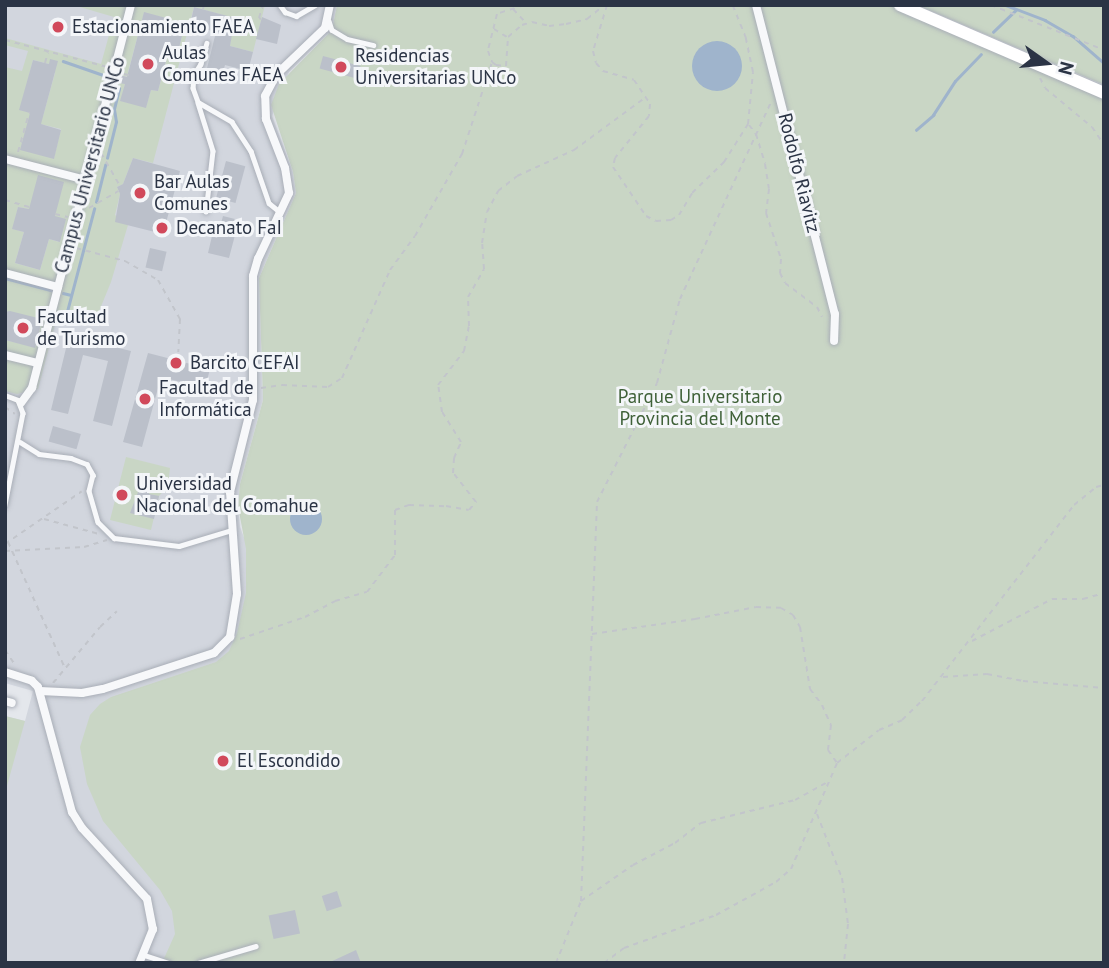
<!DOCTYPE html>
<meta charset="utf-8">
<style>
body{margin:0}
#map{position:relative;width:1109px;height:968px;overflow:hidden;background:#e4e7ec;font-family:"PT Sans",sans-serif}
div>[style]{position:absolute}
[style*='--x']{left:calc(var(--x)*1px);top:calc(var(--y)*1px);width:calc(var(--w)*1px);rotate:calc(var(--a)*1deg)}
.built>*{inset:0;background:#d2d6de}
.green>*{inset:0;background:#c9d6c5}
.water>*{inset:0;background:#9fb4cc}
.round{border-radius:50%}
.stream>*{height:2.5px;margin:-1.25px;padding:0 1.25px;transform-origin:1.25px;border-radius:1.25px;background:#9fb4cc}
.building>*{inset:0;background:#bbc0ca;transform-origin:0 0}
.path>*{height:2px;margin-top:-1px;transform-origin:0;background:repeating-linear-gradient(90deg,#c2c5cb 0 5px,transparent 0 10px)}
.roads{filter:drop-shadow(0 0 2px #a9aeb7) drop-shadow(0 0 2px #a9aeb7)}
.lane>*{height:4.5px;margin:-2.25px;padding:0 2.25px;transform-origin:2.25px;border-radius:2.25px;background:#f7f8fa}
.street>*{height:8px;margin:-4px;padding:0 4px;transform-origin:4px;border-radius:4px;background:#f7f8fa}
.secondary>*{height:12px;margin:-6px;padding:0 6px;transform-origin:6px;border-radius:6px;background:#fff}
.dots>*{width:19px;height:19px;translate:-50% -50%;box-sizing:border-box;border:4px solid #f4f6f9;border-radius:50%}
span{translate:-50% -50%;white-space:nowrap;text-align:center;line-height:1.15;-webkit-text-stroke:6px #f4f6f9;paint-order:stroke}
.poi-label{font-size:19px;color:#2b3445}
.left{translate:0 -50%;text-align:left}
.street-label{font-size:19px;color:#2b3445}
.park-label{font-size:19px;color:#3f6138}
.frame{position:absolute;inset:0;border:7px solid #2b3445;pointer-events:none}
.north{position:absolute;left:1011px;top:28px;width:70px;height:70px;-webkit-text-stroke:5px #f4f6f9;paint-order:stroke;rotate:105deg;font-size:19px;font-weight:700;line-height:28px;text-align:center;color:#2b3445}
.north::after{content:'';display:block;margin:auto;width:24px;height:32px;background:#2b3445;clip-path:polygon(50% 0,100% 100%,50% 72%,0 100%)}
</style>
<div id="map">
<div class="built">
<i style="clip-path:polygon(5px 5px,337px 5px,332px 30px,289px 72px,272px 116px,293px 172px,296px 193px,259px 278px,263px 400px,240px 484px,238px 506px,240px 527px,408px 963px,5px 963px,5px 716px,25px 721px,33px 691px,5px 683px)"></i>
</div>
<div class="green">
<i style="clip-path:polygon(evenodd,73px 5px,265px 5px,253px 52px,230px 46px,234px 18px,194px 7px,153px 163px,133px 158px,123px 184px,117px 187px,120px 194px,115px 215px,128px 225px,111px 282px,93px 326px,57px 317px,38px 389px,17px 394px,5px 391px,5px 340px,35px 347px,42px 320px,5px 312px,5px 67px,22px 71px,28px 51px,5px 45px,5px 38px,101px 64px,114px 17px,73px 5px,144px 13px,170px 19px,166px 38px,172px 34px,182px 36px,179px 48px,170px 46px,158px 91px,151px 90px,146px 107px,121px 101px,125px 84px,119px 82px,121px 75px,132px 78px,128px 72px,144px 13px,73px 5px,33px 60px,49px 64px,55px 73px,43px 116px,20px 110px,33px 60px,73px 5px,28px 121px,61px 129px,54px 158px,28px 121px,73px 5px,18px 207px,29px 209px,59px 242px,49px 239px,40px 270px,15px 263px,24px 232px,13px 229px,18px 207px)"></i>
<i style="clip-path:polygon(337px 5px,900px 5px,1104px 93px,1104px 963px,162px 963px,175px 934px,172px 911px,160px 890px,103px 821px,87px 784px,80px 747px,90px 715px,100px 704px,111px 697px,216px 662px,229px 651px,237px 633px,246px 593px,246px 549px,238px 506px,240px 484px,263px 400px,259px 278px,296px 193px,293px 172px,271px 105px,279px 84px,332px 30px)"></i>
<i style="clip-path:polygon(917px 5px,1104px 5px,1104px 85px,992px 37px)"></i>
<i style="clip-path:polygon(126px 457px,170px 468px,168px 486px,159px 496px,151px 530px,110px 520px)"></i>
<i style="clip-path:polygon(5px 716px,25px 721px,5px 793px)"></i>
</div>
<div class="water">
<i class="round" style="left:692px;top:41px;width:50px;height:50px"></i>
<i class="round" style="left:290px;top:503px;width:32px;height:32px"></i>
</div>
<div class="stream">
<i style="--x:1006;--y:5;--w:42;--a:21"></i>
<i style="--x:1045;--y:20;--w:32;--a:30"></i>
<i style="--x:1073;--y:36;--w:41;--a:41.1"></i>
<i style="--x:993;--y:32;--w:32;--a:-44"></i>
<i style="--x:63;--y:61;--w:46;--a:19.2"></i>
<i style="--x:916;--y:130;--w:23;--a:-41"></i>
<i style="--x:933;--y:115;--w:40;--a:-57.1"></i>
<i style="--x:955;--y:81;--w:37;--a:-46"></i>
<i style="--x:107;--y:158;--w:37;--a:-76"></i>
<i style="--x:116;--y:122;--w:13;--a:-99"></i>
<i style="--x:114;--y:109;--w:21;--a:-76"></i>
<i style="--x:119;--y:89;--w:5;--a:-127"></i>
<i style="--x:96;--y:202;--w:38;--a:-76"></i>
<i style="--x:5;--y:278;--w:48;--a:14.6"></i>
<i style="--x:63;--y:293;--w:8;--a:14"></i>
<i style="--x:65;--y:319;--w:114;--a:-75.2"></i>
</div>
<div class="building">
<i style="clip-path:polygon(194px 7px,235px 18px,230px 46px,253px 52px,248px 71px,225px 65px,223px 72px,207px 68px,216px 32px,190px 25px)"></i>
<i style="clip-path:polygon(144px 12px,170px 19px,167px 32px,182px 36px,179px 48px,170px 46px,158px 91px,151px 90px,146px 108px,120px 101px,125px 84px,118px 83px,120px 75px,127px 77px)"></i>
<i style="clip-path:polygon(262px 17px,281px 25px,277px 44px,256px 39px)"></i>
<i style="left:323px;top:56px;width:39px;height:13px;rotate:15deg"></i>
<i style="clip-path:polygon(50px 59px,58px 61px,41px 124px,61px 130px,54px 159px,20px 150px,30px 113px,19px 110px,33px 60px,49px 64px)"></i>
<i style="clip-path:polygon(133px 158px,180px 171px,163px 234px,115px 222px,120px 194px,117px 187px,123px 184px)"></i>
<i style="left:226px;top:161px;width:20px;height:38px;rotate:15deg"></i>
<i style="clip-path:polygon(38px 175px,64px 182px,55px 216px,66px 219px,60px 242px,49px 239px,40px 270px,15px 263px,24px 232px,12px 229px,18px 207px,29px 209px)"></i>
<i style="clip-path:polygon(223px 216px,239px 220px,229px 258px,208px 253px,212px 236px,217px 238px)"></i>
<i style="left:150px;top:248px;width:17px;height:20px;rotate:13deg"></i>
<i style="clip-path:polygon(10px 311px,42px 319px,35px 348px,5px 340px,5px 312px)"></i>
<i style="clip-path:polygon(69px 336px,131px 351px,112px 426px,93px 421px,108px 361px,83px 355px,68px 414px,51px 410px)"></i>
<i style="clip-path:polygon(148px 353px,210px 369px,205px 388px,161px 377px,142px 447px,123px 442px)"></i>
<i style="left:53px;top:426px;width:29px;height:16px;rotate:16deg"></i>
<i style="clip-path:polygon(140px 487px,150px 489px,149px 494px,159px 496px,154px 519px,130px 513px)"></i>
<i style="left:337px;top:891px;width:16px;height:16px;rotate:72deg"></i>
<i style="left:295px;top:910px;width:24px;height:27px;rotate:78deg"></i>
<i style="clip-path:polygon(356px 950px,361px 963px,328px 963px)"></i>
</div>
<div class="path">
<i style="--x:524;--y:5;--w:28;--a:162"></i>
<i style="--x:497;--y:14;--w:38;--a:104"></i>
<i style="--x:488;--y:51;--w:12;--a:70"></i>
<i style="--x:492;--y:62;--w:5;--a:37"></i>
<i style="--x:496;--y:65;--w:10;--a:6"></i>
<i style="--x:506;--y:66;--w:29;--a:-86"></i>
<i style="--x:508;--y:37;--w:18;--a:-41"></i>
<i style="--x:522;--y:25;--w:10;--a:-17"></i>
<i style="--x:532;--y:22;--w:17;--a:13"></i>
<i style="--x:549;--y:26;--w:17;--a:-7"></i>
<i style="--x:566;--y:24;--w:22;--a:-13"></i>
<i style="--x:587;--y:19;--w:22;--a:-39"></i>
<i style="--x:607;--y:5;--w:48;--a:106.9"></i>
<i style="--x:593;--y:51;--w:12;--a:76"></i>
<i style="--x:596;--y:63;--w:11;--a:49"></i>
<i style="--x:603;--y:71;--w:32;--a:16"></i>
<i style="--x:634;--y:80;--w:29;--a:56"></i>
<i style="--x:650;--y:104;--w:12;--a:95"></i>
<i style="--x:649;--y:116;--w:54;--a:129"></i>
<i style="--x:615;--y:158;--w:9;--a:103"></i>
<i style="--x:613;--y:167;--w:59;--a:56"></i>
<i style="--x:646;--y:216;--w:11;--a:27"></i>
<i style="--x:656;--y:221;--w:15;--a:-4"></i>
<i style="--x:671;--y:220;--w:9;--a:-32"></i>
<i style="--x:679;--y:215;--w:26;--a:-59"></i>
<i style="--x:692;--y:193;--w:45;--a:-44.1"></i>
<i style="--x:724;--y:162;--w:45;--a:-57.7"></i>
<i style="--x:748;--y:124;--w:52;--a:-84.5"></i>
<i style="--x:753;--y:72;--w:35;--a:-102"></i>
<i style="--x:746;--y:38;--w:35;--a:-112"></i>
<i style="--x:991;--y:5;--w:122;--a:21.7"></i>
<i style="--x:203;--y:9;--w:4;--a:-76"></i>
<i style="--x:513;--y:9;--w:19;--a:47"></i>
<i style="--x:261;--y:19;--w:2;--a:-153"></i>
<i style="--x:259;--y:18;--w:14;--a:-73"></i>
<i style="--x:494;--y:29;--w:15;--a:32"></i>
<i style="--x:5;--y:40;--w:106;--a:14.8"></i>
<i style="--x:45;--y:63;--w:11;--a:-75"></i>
<i style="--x:124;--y:74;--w:9;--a:13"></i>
<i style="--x:1040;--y:78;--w:11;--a:63"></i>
<i style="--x:1045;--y:88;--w:61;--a:39.7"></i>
<i style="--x:1092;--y:127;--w:22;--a:56"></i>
<i style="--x:749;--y:125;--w:11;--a:52"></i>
<i style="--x:756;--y:134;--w:31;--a:73"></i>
<i style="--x:765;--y:164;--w:25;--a:81"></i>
<i style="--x:769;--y:189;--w:24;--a:97"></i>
<i style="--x:766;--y:213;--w:48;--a:71.9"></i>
<i style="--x:781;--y:259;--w:14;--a:94"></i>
<i style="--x:780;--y:273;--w:11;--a:63"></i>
<i style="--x:785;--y:283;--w:40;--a:37"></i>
<i style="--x:817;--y:307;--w:11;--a:63"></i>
<i style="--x:18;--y:152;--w:41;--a:-74.2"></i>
<i style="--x:101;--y:153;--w:38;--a:60"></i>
<i style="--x:5;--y:200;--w:26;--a:16"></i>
<i style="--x:89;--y:208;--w:34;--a:-30"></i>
<i style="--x:55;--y:214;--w:13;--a:13"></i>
<i style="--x:76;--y:248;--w:51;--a:14.9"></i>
<i style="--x:125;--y:261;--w:38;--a:30"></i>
<i style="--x:158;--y:280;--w:45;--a:60.6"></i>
<i style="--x:180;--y:319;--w:33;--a:93"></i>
<i style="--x:261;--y:388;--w:21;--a:-8"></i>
<i style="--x:282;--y:385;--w:46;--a:2.5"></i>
<i style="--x:328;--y:387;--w:17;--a:-33"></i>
<i style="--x:342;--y:378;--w:118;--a:-66"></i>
<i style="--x:390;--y:270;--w:42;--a:-53.7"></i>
<i style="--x:415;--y:236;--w:95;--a:-60.2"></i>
<i style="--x:462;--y:154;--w:97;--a:-71.9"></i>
<i style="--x:5;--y:407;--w:12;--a:35"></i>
<i style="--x:44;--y:519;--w:57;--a:15.3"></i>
<i style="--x:8;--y:542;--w:138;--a:65.7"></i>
<i style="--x:5;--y:544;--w:93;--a:-34.5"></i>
<i style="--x:5;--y:551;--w:79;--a:-2.9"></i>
<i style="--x:84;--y:547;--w:24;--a:-17"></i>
<i style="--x:592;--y:634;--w:104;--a:-8.3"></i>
<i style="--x:695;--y:619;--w:62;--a:-11.1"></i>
<i style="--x:756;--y:607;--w:25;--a:2"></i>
<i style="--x:781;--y:608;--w:14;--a:30"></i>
<i style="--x:793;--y:615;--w:14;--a:60"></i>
<i style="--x:800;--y:627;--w:63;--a:80.8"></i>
<i style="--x:810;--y:689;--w:20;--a:53"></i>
<i style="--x:822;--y:705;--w:22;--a:66"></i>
<i style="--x:831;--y:725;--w:25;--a:97"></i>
<i style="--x:828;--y:750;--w:16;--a:55"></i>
<i style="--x:240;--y:639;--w:69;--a:-18.7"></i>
<i style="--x:305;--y:617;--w:34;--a:-28"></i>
<i style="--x:335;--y:601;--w:33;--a:-16"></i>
<i style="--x:367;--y:592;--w:46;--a:-52.9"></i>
<i style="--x:395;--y:555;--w:45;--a:-90"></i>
<i style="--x:395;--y:510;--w:15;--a:-20"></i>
<i style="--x:409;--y:505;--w:37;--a:2"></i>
<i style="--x:446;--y:506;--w:23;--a:10"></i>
<i style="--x:469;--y:510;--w:11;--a:-49"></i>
<i style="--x:476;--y:502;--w:37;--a:-128"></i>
<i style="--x:453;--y:473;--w:15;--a:-86"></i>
<i style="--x:454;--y:458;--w:17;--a:-66"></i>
<i style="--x:461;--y:442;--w:36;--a:-122"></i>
<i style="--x:442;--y:412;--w:27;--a:-98"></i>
<i style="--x:438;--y:385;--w:43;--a:-52.6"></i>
<i style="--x:464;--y:351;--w:25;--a:-79"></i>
<i style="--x:469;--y:326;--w:29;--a:-92"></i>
<i style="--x:468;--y:297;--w:32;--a:-60"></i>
<i style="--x:484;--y:269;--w:26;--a:-94"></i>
<i style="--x:482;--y:243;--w:31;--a:-81"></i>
<i style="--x:487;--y:212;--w:24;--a:-62"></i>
<i style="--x:498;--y:191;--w:24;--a:-38"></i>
<i style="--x:517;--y:176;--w:63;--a:-24.5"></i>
<i style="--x:574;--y:150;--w:89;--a:-36.4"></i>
<i style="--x:972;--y:641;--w:90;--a:-27.7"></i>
<i style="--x:1052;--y:599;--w:31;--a:0"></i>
<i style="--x:1083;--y:599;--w:22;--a:-16"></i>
<i style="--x:5;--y:650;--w:18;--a:56"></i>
<i style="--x:943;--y:677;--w:44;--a:-3.9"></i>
<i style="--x:987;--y:674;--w:37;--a:11"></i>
<i style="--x:1023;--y:681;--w:81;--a:4.9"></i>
<i style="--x:53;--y:683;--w:73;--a:-50"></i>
<i style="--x:100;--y:627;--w:23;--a:-43"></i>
<i style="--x:817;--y:814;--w:69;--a:68.7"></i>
<i style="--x:842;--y:878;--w:46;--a:82.6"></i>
<i style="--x:848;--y:924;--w:39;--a:96"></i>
<i style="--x:581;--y:901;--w:63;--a:-34.7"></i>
<i style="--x:633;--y:865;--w:47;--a:-27.6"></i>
<i style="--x:675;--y:843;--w:33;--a:-38"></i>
<i style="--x:701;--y:823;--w:97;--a:-13.7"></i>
<i style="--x:795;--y:800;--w:39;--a:-29"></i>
<i style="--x:556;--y:963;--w:67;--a:-68"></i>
<i style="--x:581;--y:901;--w:399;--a:-87.7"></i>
<i style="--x:597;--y:502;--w:133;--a:-63.2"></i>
<i style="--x:657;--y:383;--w:87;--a:-74.7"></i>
<i style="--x:680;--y:299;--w:217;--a:-65.2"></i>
<i style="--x:604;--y:963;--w:25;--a:-37"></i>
<i style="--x:624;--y:948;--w:98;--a:-19.7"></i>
<i style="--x:716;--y:915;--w:68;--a:-28.8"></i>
<i style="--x:776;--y:882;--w:20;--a:-41"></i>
<i style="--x:791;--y:869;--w:116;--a:-66.5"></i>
<i style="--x:837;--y:763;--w:53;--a:-38.2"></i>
<i style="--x:879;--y:730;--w:25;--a:-23"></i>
<i style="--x:902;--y:720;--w:28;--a:-44"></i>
<i style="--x:922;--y:701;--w:248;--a:-52.2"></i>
<i style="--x:1074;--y:505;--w:28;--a:-39"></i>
<i style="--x:1096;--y:487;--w:8;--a:-14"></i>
</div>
<div class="roads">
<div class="lane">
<i style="--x:280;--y:5;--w:9;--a:54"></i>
<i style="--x:285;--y:12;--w:12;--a:20"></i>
<i style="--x:296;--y:16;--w:22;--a:-30"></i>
<i style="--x:329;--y:21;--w:9;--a:72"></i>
<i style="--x:332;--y:30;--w:17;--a:31"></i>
<i style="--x:347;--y:39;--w:27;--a:13"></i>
<i style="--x:207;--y:43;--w:22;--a:106"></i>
<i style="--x:201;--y:64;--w:13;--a:122"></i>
<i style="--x:194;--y:75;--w:13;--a:94"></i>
<i style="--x:193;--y:88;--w:15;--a:70"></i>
<i style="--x:198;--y:102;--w:39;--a:30"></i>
<i style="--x:232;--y:122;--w:35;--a:57"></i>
<i style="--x:251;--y:151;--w:55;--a:70.9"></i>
<i style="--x:269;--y:203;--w:13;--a:39"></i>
<i style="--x:198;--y:103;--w:50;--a:72.6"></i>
<i style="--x:213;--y:151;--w:61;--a:96.5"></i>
<i style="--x:5;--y:395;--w:14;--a:21"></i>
<i style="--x:18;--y:400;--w:14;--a:69"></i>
<i style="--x:23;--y:413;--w:94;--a:101.1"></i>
<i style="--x:20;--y:442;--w:22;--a:32"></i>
<i style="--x:39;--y:454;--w:32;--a:7"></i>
<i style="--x:71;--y:458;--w:17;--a:21"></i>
<i style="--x:87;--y:464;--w:13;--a:61"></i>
<i style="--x:93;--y:475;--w:16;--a:104"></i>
<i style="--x:89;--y:491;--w:32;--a:74"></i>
<i style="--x:98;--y:522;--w:23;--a:45"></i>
<i style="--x:114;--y:538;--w:65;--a:7"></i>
<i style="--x:179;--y:546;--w:55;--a:-16.8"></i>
<i style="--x:144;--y:955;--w:26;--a:18"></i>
<i style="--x:198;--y:963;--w:60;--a:-16.3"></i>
</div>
<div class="street">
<i style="--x:756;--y:5;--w:319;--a:75.7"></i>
<i style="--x:835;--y:314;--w:27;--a:92"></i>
<i style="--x:5;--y:159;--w:84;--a:14.5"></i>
<i style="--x:5;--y:273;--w:55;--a:14.8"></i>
<i style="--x:5;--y:355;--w:34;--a:14"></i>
<i style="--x:21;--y:403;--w:19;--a:-54"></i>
<i style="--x:32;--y:388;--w:396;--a:-75.5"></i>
<i style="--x:5;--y:672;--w:28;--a:18"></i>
<i style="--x:32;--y:681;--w:8;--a:45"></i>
<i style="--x:38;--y:687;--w:130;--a:74.8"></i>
<i style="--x:72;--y:812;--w:19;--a:58"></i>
<i style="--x:82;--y:828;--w:96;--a:47.5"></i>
<i style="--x:147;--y:899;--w:31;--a:79"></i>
<i style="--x:153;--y:929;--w:37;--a:112"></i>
<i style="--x:40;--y:691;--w:42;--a:2.7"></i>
<i style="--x:82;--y:693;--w:21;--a:-11"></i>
<i style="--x:103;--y:689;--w:117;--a:-18"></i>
<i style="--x:214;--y:653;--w:23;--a:-45"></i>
<i style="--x:230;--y:637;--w:44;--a:-80.8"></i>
<i style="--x:237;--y:594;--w:102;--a:-93.9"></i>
<i style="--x:230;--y:492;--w:95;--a:-76"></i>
<i style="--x:253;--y:400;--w:124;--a:-90"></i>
<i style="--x:253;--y:276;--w:18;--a:-74"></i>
<i style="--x:258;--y:259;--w:73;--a:-64.8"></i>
<i style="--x:289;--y:193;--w:25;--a:-99"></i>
<i style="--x:285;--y:168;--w:53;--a:-111.2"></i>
<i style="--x:266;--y:119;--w:23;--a:-92"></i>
<i style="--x:265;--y:96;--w:24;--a:-62"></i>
<i style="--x:276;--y:75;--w:68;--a:-43.8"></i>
<i style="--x:325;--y:28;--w:24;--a:-78"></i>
<i style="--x:5;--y:701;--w:7;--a:16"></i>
</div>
<div class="secondary">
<i style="--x:900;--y:5;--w:222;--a:23.3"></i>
</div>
</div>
<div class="dots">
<i style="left:58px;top:27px;background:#d1495b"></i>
<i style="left:148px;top:64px;background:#d1495b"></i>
<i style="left:341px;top:67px;background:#d1495b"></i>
<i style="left:140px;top:193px;background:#d1495b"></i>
<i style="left:162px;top:228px;background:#d1495b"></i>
<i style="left:23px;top:328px;background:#d1495b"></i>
<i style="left:176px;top:363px;background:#d1495b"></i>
<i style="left:145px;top:399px;background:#d1495b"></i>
<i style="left:122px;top:495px;background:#d1495b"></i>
<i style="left:223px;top:761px;background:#d1495b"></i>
</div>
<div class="poi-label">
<span class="left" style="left:72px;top:27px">Estacionamiento FAEA</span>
<span class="left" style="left:162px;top:64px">Aulas<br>Comunes FAEA</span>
<span class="left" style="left:355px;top:67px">Residencias<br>Universitarias UNCo</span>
<span class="left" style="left:154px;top:193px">Bar Aulas<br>Comunes</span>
<span class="left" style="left:176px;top:228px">Decanato FaI</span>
<span class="left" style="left:37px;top:328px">Facultad<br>de Turismo</span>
<span class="left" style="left:190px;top:363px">Barcito CEFAI</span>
<span class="left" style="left:159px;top:399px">Facultad de<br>Informática</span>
<span class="left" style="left:136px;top:495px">Universidad<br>Nacional del Comahue</span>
<span class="left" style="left:237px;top:761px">El Escondido</span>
</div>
<div class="street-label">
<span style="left:90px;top:165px;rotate:-75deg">Campus Universitario UNCo</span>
<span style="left:799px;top:173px;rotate:76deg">Rodolfo Riavitz</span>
</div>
<div class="park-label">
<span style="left:700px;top:408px">Parque Universitario<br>Provincia del Monte</span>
</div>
<div class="frame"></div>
<div class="north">N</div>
</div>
